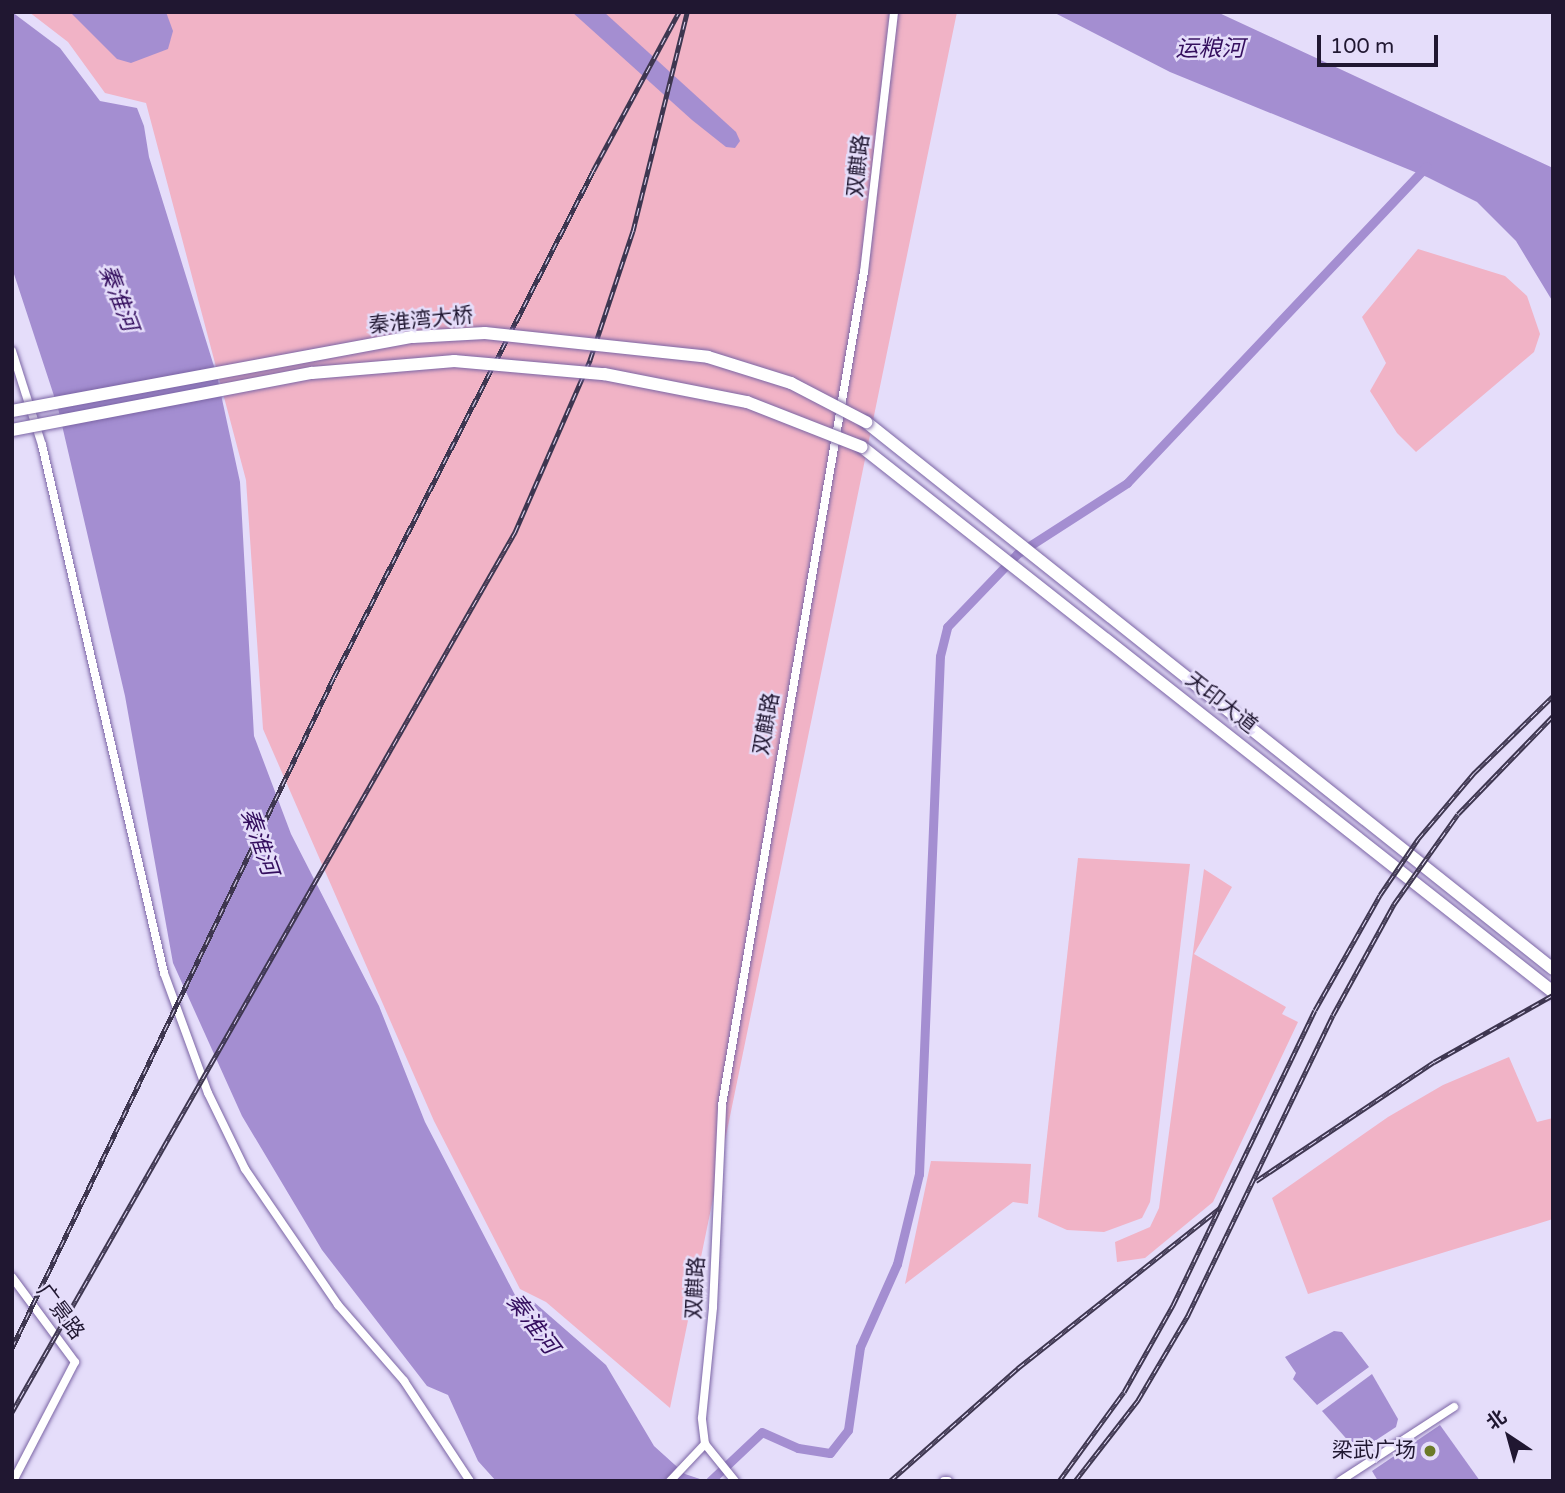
<!DOCTYPE html>
<meta charset="utf-8">
<style>
body{margin:0}
#map{position:relative;width:1565px;height:1493px;overflow:hidden;background:#e5ddfa;font-family:"Varela Round","Noto Sans SC",sans-serif}
div>[style]{position:absolute}
[style*='--x']{left:calc(var(--x)*1px);top:calc(var(--y)*1px);width:calc(var(--w)*1px);rotate:calc(var(--a)*1deg)}
.green>*{inset:0;background:#f1b3c6}
.water>*{inset:0;background:#a48ed1}
.canal>*{height:9px;margin:-4.5px;padding:0 4.5px;transform-origin:4.5px;border-radius:4.5px;background:#a48ed1}
.roads{filter:drop-shadow(0 0 2px #7b65a5) drop-shadow(0 0 2px #7b65a5)}
.street>*{height:8px;margin:-4px;padding:0 4px;transform-origin:4px;border-radius:4px;background:#fff}
.primary>*{height:12px;margin:-6px;padding:0 6px;transform-origin:6px;border-radius:6px;background:#fff}
.rail>*{height:5px;margin-top:-2.5px;transform-origin:0;background:repeating-linear-gradient(90deg,#e5ddfa 0 8px,#3e3650 0 16px);box-sizing:border-box;border-block:2px solid #3e3650}
.bridges{filter:drop-shadow(0 0 2px #7b65a5) drop-shadow(0 0 2px #7b65a5)}
.primary-bridge>*{height:12px;margin:-6px;padding:0 6px;transform-origin:6px;border-radius:6px;background:#fff}
.dots>*{width:19px;height:19px;translate:-50% -50%;box-sizing:border-box;border:4px solid #e5ddfa;border-radius:50%}
span{translate:-50% -50%;white-space:nowrap;text-align:center;line-height:1.15;-webkit-text-stroke:5px #e5ddfa;paint-order:stroke}
.street-label{font-size:21px;color:#201731}
.poi-label{font-size:21px;color:#201731}
.right{translate:-100% -50%;text-align:right}
.water-label{font-size:23px;color:#340e5e;font-style:italic}
.frame{position:absolute;inset:0;border:14px solid #201731;pointer-events:none}
.north{position:absolute;left:1474px;top:1402px;width:70px;height:70px;-webkit-text-stroke:5px #e5ddfa;paint-order:stroke;rotate:324deg;font-size:19px;font-weight:700;line-height:28px;text-align:center;color:#201731}
.north::after{content:'';display:block;margin:auto;width:24px;height:32px;background:#201731;clip-path:polygon(50% 0,100% 100%,50% 72%,0 100%)}
.scale{position:absolute;left:1317px;top:35px;width:121px;height:32px;box-sizing:border-box;border:4px solid #201731;border-top:0;padding-left:9px;font-size:21px;line-height:24px;white-space:nowrap;color:#201731;-webkit-text-stroke:5px #e5ddfa;paint-order:stroke}
</style>
<div id="map">
<div class="green">
<i style="clip-path:polygon(29px 12px,957px 12px,670px 1408px,546px 1302px,520px 1289px,434px 1121px,263px 729px,246px 480px,146px 103px,105px 93px,68px 42px)"></i>
<i style="clip-path:polygon(1418px 249px,1505px 276px,1527px 296px,1540px 334px,1534px 352px,1416px 452px,1397px 433px,1370px 391px,1386px 363px,1362px 317px)"></i>
<i style="clip-path:polygon(1078px 858px,1190px 864px,1150px 1202px,1142px 1218px,1104px 1232px,1067px 1230px,1038px 1217px)"></i>
<i style="clip-path:polygon(1204px 869px,1232px 887px,1194px 954px,1286px 1007px,1282px 1014px,1298px 1022px,1213px 1202px,1145px 1258px,1117px 1262px,1115px 1242px,1150px 1227px,1159px 1208px)"></i>
<i style="clip-path:polygon(1509px 1057px,1537px 1122px,1553px 1118px,1553px 1219px,1308px 1294px,1272px 1198px,1388px 1117px,1443px 1085px)"></i>
<i style="clip-path:polygon(931px 1161px,1031px 1164px,1028px 1204px,1013px 1202px,905px 1284px)"></i>
</div>
<div class="water">
<i style="clip-path:polygon(12px 12px,60px 48px,100px 101px,137px 108px,144px 126px,149px 157px,217px 376px,240px 482px,254px 736px,291px 834px,379px 1006px,425px 1122px,515px 1295px,535px 1303px,606px 1365px,654px 1446px,685px 1474px,706px 1481px,496px 1481px,478px 1461px,448px 1395px,427px 1386px,322px 1250px,242px 1116px,173px 963px,125px 696px,58px 408px,12px 268px)"></i>
<i style="clip-path:polygon(70px 12px,166px 12px,173px 31px,168px 49px,131px 63px,117px 59px)"></i>
<i style="clip-path:polygon(572px 12px,604px 12px,736px 132px,740px 141px,735px 148px,726px 147px,692px 120px)"></i>
<i style="clip-path:polygon(1053px 12px,1217px 12px,1553px 168px,1553px 302px,1516px 241px,1477px 202px,1427px 177px,1170px 72px)"></i>
<i style="clip-path:polygon(1334px 1331px,1342px 1332px,1369px 1367px,1317px 1405px,1293px 1379px,1296px 1373px,1285px 1357px)"></i>
<i style="clip-path:polygon(1372px 1374px,1398px 1419px,1396px 1427px,1358px 1452px,1322px 1411px)"></i>
<i style="clip-path:polygon(1440px 1425px,1480px 1481px,1378px 1481px,1372px 1471px)"></i>
</div>
<div class="canal">
<i style="--x:710;--y:1481;--w:71;--a:-43.3"></i>
<i style="--x:762;--y:1432;--w:39;--a:24"></i>
<i style="--x:798;--y:1448;--w:32;--a:9"></i>
<i style="--x:830;--y:1453;--w:29;--a:-52"></i>
<i style="--x:848;--y:1430;--w:84;--a:-81.8"></i>
<i style="--x:860;--y:1347;--w:91;--a:-66"></i>
<i style="--x:897;--y:1264;--w:93;--a:-76.3"></i>
<i style="--x:919;--y:1174;--w:518;--a:-87.68"></i>
<i style="--x:940;--y:656;--w:30;--a:-76"></i>
<i style="--x:947;--y:627;--w:101;--a:-46.2"></i>
<i style="--x:1017;--y:554;--w:131;--a:-32.8"></i>
<i style="--x:1127;--y:483;--w:436;--a:-46.6"></i>
</div>
<div class="roads">
<div class="street">
<i style="--x:12;--y:351;--w:99;--a:72.3"></i>
<i style="--x:42;--y:445;--w:542;--a:76.99"></i>
<i style="--x:164;--y:973;--w:128;--a:69.9"></i>
<i style="--x:208;--y:1093;--w:85;--a:64"></i>
<i style="--x:245;--y:1169;--w:165;--a:55.6"></i>
<i style="--x:338;--y:1305;--w:101;--a:49"></i>
<i style="--x:404;--y:1381;--w:120;--a:56.6"></i>
<i style="--x:12;--y:1277;--w:106;--a:53.5"></i>
<i style="--x:75;--y:1362;--w:134;--a:117.5"></i>
<i style="--x:705;--y:1444;--w:26;--a:-97"></i>
<i style="--x:702;--y:1418;--w:112;--a:-84.3"></i>
<i style="--x:713;--y:1307;--w:202;--a:-87.4"></i>
<i style="--x:722;--y:1105;--w:845;--a:-80.33"></i>
<i style="--x:864;--y:272;--w:262;--a:-83.4"></i>
<i style="--x:705;--y:1444;--w:48;--a:51"></i>
<i style="--x:670;--y:1481;--w:51;--a:-46.6"></i>
<i style="--x:944;--y:1481;--w:4;--a:0"></i>
<i style="--x:1340;--y:1481;--w:136;--a:-33"></i>
</div>
<div class="primary">
<i style="--x:866;--y:422;--w:878;--a:38.53"></i>
<i style="--x:862;--y:447;--w:880;--a:38.26"></i>
</div>
</div>
<div class="rail">
<i style="--x:1256;--y:1181;--w:214;--a:-33.8"></i>
<i style="--x:1434;--y:1062;--w:137;--a:-29.4"></i>
<i style="--x:12;--y:1348;--w:744;--a:-64.36"></i>
<i style="--x:334;--y:677;--w:568;--a:-62.89"></i>
<i style="--x:593;--y:171;--w:181;--a:-61.6"></i>
<i style="--x:12;--y:1412;--w:1014;--a:-60.25"></i>
<i style="--x:515;--y:532;--w:188;--a:-66.4"></i>
<i style="--x:590;--y:360;--w:136;--a:-71.6"></i>
<i style="--x:633;--y:231;--w:226;--a:-76.1"></i>
<i style="--x:890;--y:1481;--w:171;--a:-41.4"></i>
<i style="--x:1018;--y:1368;--w:258;--a:-38.4"></i>
<i style="--x:1059;--y:1481;--w:110;--a:-53.9"></i>
<i style="--x:1124;--y:1392;--w:100;--a:-60.6"></i>
<i style="--x:1173;--y:1305;--w:327;--a:-64.3"></i>
<i style="--x:1315;--y:1010;--w:132;--a:-60.5"></i>
<i style="--x:1380;--y:895;--w:68;--a:-55.8"></i>
<i style="--x:1418;--y:839;--w:87;--a:-49.7"></i>
<i style="--x:1474;--y:773;--w:110;--a:-44.3"></i>
<i style="--x:1075;--y:1481;--w:103;--a:-52.1"></i>
<i style="--x:1138;--y:1400;--w:99;--a:-59.5"></i>
<i style="--x:1188;--y:1315;--w:333;--a:-64.2"></i>
<i style="--x:1333;--y:1015;--w:127;--a:-61.2"></i>
<i style="--x:1394;--y:904;--w:110;--a:-54.6"></i>
<i style="--x:1458;--y:814;--w:136;--a:-45.9"></i>
</div>
<div class="bridges">
<div class="primary-bridge">
<i style="--x:12;--y:411;--w:408;--a:-10.5"></i>
<i style="--x:413;--y:337;--w:72;--a:-3.2"></i>
<i style="--x:485;--y:333;--w:224;--a:6.1"></i>
<i style="--x:708;--y:357;--w:87;--a:17.4"></i>
<i style="--x:791;--y:383;--w:85;--a:27.5"></i>
<i style="--x:12;--y:430;--w:305;--a:-10.8"></i>
<i style="--x:312;--y:373;--w:143;--a:-4.8"></i>
<i style="--x:454;--y:361;--w:151;--a:5"></i>
<i style="--x:604;--y:374;--w:146;--a:11.1"></i>
<i style="--x:747;--y:402;--w:123;--a:21.4"></i>
</div>
</div>
<div class="dots">
<i style="left:1430px;top:1451px;background:#6b7a28"></i>
</div>
<div class="street-label">
<span style="left:859px;top:166px;rotate:-84deg">双麒路</span>
<span style="left:421px;top:321px;rotate:-6deg">秦淮湾大桥</span>
<span style="left:1221px;top:703px;rotate:38deg">天印大道</span>
<span style="left:767px;top:724px;rotate:-80deg">双麒路</span>
<span style="left:696px;top:1288px;rotate:-87deg">双麒路</span>
<span style="left:60px;top:1312px;rotate:53deg">广景路</span>
</div>
<div class="poi-label">
<span class="right" style="left:1416px;top:1451px">梁武广场</span>
</div>
<div class="water-label">
<span style="left:1210px;top:49px">运粮河</span>
<span style="left:118px;top:298px;rotate:69deg">秦淮河</span>
<span style="left:259px;top:842px;rotate:71deg">秦淮河</span>
<span style="left:532px;top:1324px;rotate:53deg">秦淮河</span>
</div>
<div class="frame"></div>
<div class="north">北</div>
<div class="scale">100 m</div>
</div>
